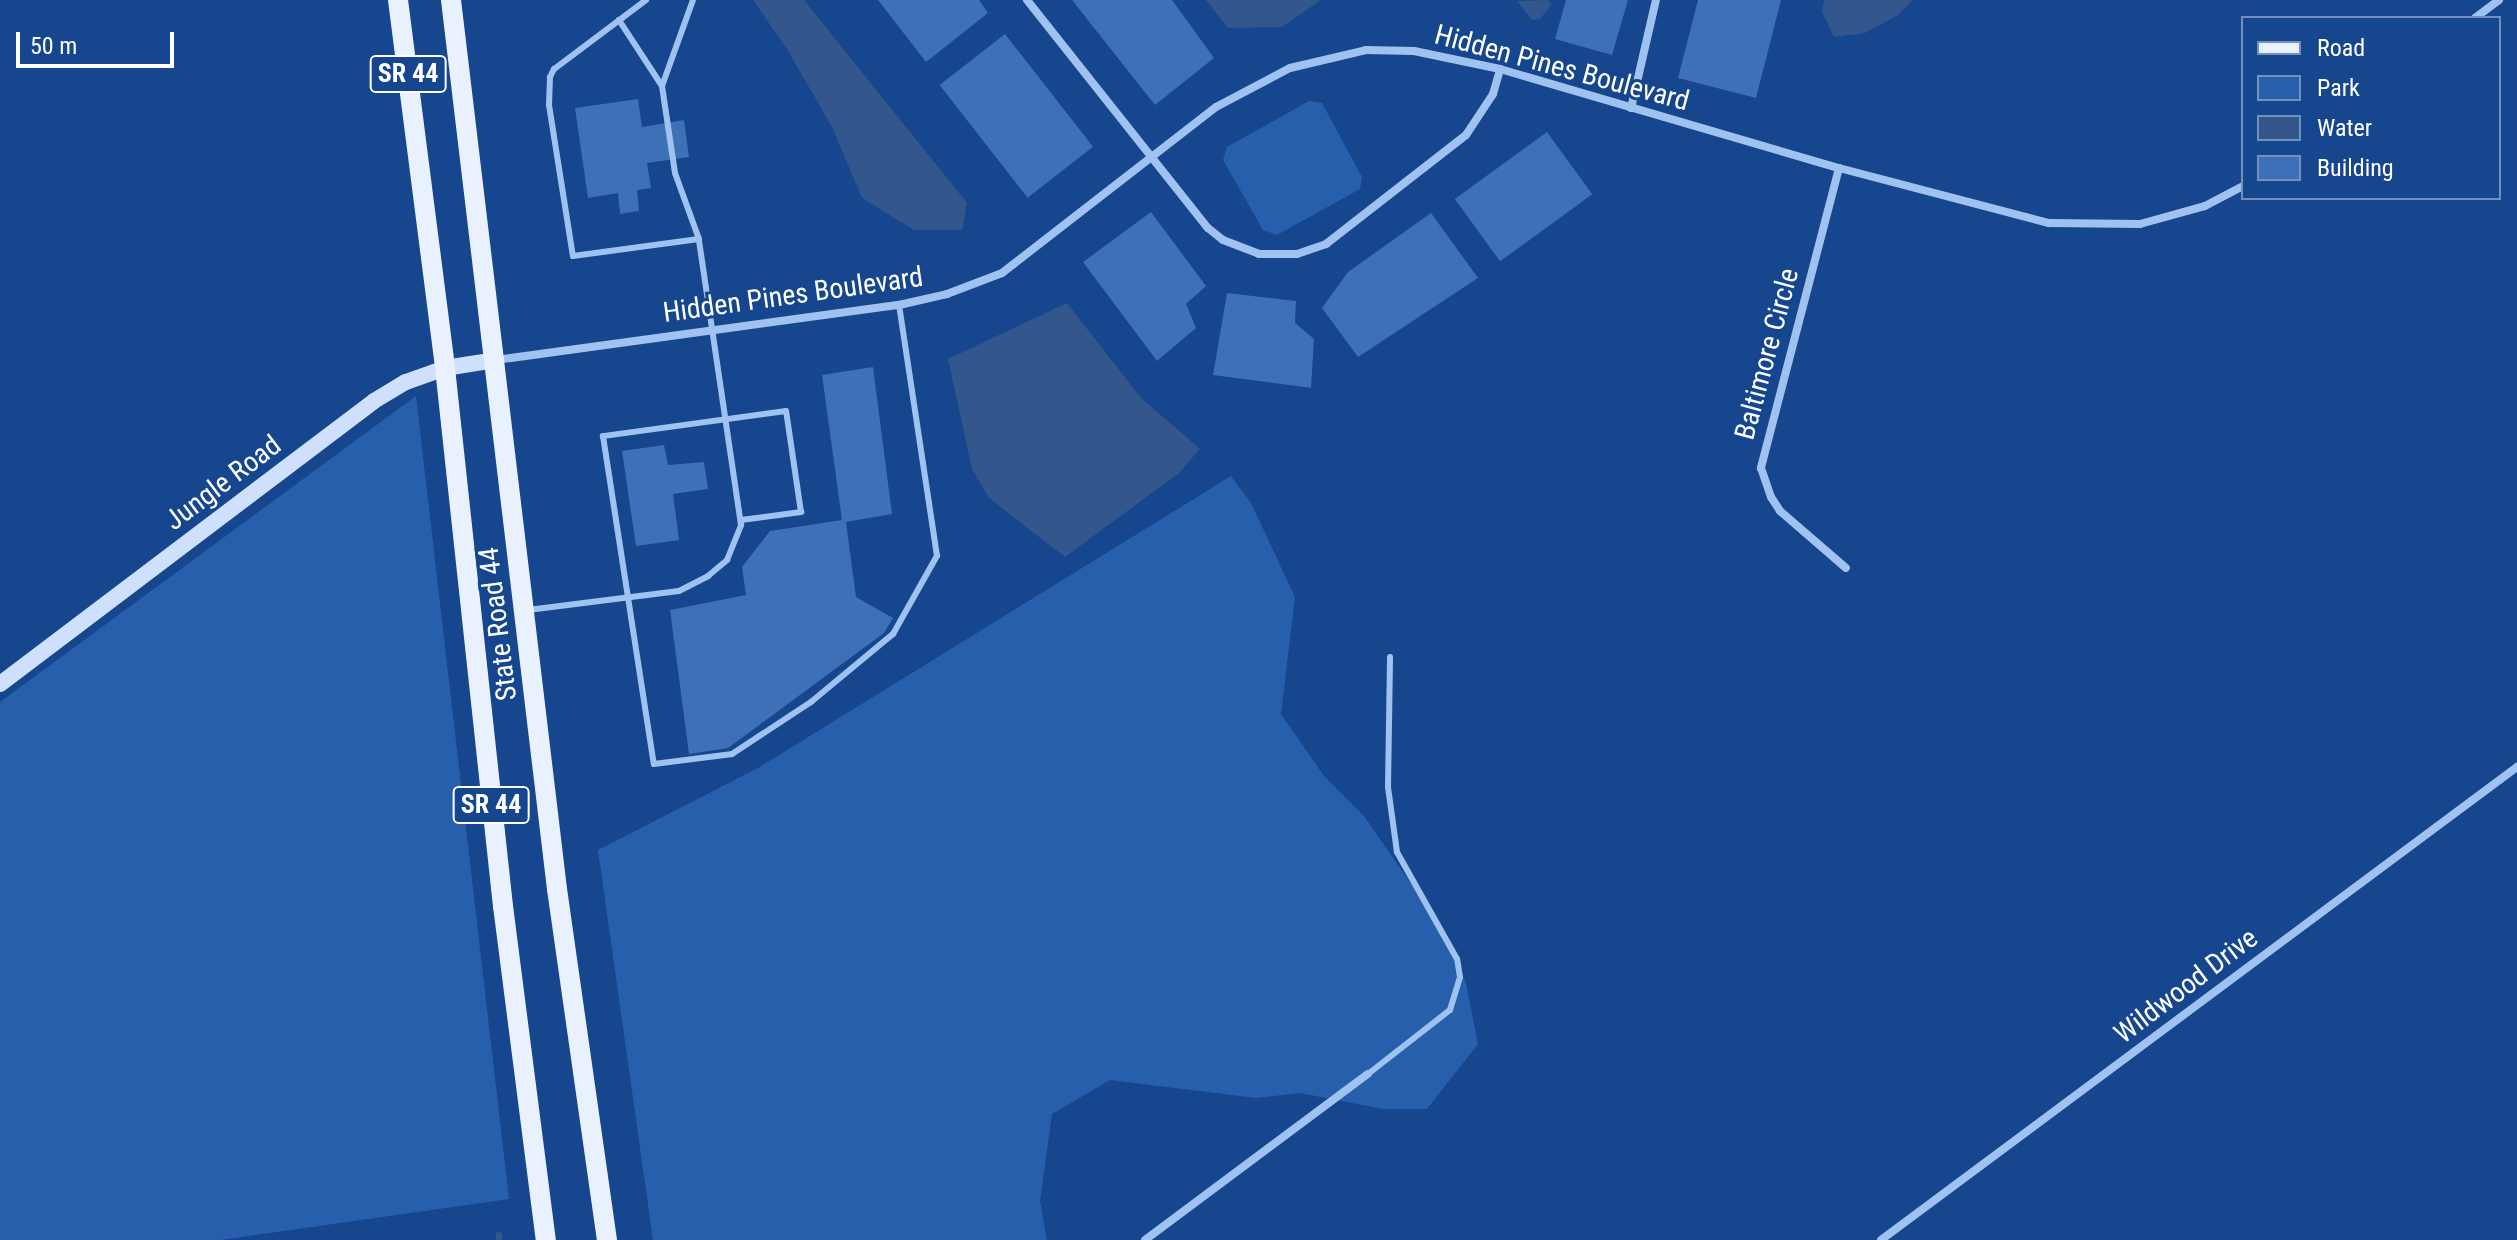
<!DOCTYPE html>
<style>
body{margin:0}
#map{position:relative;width:2517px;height:1240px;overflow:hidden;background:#15468e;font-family:"Roboto Condensed",sans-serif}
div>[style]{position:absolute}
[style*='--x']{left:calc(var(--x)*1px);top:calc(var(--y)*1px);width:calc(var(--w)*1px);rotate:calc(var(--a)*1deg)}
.green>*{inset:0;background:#275fad}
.water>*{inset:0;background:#33578d}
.stream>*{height:6px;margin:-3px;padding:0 3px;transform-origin:3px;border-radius:3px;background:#33578d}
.building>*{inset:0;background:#3d70b7;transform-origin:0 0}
.lane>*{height:6px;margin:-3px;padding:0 3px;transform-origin:3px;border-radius:3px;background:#a0c2f0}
.street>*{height:8px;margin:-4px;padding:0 4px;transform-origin:4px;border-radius:4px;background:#a0c2f0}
.secondary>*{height:16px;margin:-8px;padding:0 8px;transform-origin:8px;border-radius:8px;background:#cee0fb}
.primary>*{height:20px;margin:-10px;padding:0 10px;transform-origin:10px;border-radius:10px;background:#e9f1ff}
span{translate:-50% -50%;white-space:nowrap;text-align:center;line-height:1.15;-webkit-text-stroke:6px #15468e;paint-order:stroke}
.shield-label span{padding:2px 6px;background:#15468e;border:2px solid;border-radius:6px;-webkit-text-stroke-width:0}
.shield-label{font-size:26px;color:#fff;font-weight:700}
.street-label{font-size:28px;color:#fff}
.legend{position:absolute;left:2241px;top:16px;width:260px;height:184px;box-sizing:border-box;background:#15468e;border:2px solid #7390bb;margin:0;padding:10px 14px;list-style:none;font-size:24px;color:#fff}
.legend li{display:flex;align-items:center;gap:16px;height:40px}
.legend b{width:40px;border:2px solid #7390bb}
.scale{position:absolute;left:16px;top:32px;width:158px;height:36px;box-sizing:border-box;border:4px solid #fff;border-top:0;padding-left:10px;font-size:24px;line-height:28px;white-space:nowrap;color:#fff;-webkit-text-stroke:6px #15468e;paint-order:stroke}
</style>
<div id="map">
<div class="green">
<i style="clip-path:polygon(1309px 101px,1322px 103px,1362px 177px,1360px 189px,1277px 235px,1263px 230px,1223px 160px,1227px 147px)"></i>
<i style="clip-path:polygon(416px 396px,509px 1199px,220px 1240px,0 1240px,0 702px)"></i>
<i style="clip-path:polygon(1231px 476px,1251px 503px,1295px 597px,1281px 714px,1324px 776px,1364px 816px,1441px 927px,1466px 983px,1478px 1044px,1427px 1109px,1383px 1109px,1300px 1093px,1256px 1098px,1110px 1080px,1052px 1114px,1040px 1201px,1047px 1240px,653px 1240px,598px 850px,758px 768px)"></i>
</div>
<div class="water">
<i style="clip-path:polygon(753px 0,804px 0,967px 203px,962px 230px,914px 230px,862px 198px,832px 127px,787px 49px)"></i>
<i style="clip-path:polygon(1206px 0,1321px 0,1282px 27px,1228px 28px)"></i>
<i style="clip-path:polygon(1548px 0,1551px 5px,1540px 19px,1532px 20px,1517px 1px)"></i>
<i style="clip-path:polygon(1824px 0,1913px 0,1898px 15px,1865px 33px,1834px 37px,1822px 12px)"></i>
<i style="clip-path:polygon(1067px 303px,1141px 398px,1200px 449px,1179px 473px,1065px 557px,989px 498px,972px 469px,948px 359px)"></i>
</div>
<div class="stream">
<i style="--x:499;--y:1235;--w:5;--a:90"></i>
</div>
<div class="building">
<i style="clip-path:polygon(878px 0,979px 0,988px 13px,926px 62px)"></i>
<i style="clip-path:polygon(1072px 0,1172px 0,1214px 58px,1155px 105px)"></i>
<i style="clip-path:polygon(1566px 0,1628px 0,1612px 55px,1555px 39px)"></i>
<i style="clip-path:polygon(1698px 0,1781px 0,1756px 98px,1678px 78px)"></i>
<i style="left:1005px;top:34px;width:143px;height:83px;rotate:52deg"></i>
<i style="clip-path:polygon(638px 99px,642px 127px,684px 120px,689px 157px,647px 163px,651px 188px,637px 190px,639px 211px,620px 214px,618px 193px,588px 198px,575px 108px)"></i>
<i style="left:1547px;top:132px;width:77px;height:114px;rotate:54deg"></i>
<i style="clip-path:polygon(1151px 212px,1206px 286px,1186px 304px,1196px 328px,1157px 361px,1083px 262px)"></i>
<i style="clip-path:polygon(1431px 213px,1478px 278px,1358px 357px,1322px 308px,1348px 272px)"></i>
<i style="clip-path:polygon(1227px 293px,1296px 301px,1295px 323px,1314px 339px,1311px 388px,1213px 375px)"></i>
<i style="clip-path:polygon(873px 367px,892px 514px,846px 522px,856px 597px,893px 618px,884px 633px,728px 748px,689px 754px,670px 610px,746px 595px,742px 567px,770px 531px,842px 520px,822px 375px)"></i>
<i style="clip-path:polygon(664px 445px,668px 465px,704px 462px,708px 489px,673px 494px,679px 540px,636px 546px,622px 451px)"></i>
</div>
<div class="lane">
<i style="--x:646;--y:0;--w:115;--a:143.1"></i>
<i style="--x:554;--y:69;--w:9;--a:117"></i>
<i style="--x:550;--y:77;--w:28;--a:92"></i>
<i style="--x:549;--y:105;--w:153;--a:81"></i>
<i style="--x:573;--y:256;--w:127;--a:-7.7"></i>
<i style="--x:662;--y:86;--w:91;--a:-70.2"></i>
<i style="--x:741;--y:520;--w:61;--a:-7.6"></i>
<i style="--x:801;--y:512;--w:102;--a:-98.4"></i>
<i style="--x:786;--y:411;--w:185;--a:172.2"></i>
<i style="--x:603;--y:436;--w:332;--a:81.2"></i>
<i style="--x:654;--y:764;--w:79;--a:-7.3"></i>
<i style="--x:732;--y:754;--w:95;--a:-33.4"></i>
<i style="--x:811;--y:702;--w:107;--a:-39.7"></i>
<i style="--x:893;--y:634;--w:90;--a:-60.6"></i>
<i style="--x:937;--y:556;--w:254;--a:-98.6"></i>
<i style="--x:528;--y:610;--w:152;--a:-7.2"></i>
<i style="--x:679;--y:591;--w:33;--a:-27"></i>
<i style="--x:708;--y:576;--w:25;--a:-40"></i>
<i style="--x:727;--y:560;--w:38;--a:-68"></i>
<i style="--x:741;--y:525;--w:289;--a:-98.4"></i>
<i style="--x:699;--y:239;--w:70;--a:-110"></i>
<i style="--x:675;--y:173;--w:88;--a:-98.5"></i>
<i style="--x:662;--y:86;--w:79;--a:-123.1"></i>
<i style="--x:1368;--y:1074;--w:104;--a:-38"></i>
<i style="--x:1450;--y:1010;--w:34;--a:-73"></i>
<i style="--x:1460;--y:977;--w:18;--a:-99"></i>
<i style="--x:1457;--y:959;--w:123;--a:-119.3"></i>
<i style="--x:1397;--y:852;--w:66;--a:-97.9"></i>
<i style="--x:1388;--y:787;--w:130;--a:-89.1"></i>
</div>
<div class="street">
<i style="--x:1027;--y:0;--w:291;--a:51.6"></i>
<i style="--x:1208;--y:228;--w:19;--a:39"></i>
<i style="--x:1223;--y:240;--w:39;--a:21"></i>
<i style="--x:1259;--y:254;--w:38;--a:0"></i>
<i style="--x:1297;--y:254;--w:31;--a:-19"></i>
<i style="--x:1326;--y:244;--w:177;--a:-37.9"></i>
<i style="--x:1466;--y:135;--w:49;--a:-56.6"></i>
<i style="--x:1493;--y:94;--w:26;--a:-74"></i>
<i style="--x:2475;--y:18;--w:30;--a:-37"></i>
<i style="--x:1631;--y:108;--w:111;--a:-77"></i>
<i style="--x:1839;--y:168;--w:310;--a:104.6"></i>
<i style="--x:1761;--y:468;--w:31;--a:71"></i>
<i style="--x:1771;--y:497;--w:17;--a:57"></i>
<i style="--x:1780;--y:511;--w:87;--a:40.8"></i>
<i style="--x:496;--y:360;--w:407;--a:-7.8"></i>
<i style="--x:899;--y:305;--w:49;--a:-12.9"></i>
<i style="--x:947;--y:294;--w:59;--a:-20.9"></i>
<i style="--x:1002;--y:273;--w:271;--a:-37.8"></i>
<i style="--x:1216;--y:107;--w:84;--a:-27.8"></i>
<i style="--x:1290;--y:68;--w:78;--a:-13.3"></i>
<i style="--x:1366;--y:50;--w:48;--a:1.2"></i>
<i style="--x:1414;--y:51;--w:88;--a:11.8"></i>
<i style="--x:1500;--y:69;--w:353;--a:16.3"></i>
<i style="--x:1839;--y:168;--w:217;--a:14.7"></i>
<i style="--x:2049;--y:223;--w:91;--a:0.6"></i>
<i style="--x:2140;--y:224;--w:67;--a:-15.5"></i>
<i style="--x:2205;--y:206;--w:43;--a:-27.8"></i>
<i style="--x:1145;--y:1240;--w:278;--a:-36.7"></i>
<i style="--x:1881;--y:1240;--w:793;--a:-36.64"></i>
</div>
<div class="secondary">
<i style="--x:0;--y:684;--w:469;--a:-37.1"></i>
<i style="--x:374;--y:401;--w:37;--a:-31"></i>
<i style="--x:406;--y:382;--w:41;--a:-19.7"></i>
<i style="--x:445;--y:368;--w:52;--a:-8.9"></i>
</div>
<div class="primary">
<i style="--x:398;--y:0;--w:371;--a:82.7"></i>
<i style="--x:445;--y:368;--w:541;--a:83.85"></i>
<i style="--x:503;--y:906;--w:337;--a:82.7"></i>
<i style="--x:451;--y:0;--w:895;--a:83.2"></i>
<i style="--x:557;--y:889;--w:355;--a:81.9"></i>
</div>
<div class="shield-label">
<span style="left:408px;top:74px">SR 44</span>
<span style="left:491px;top:805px">SR 44</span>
</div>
<div class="street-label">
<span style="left:1562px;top:68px;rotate:15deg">Hidden Pines Boulevard</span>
<span style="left:793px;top:295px;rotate:-8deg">Hidden Pines Boulevard</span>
<span style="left:1767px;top:354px;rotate:-75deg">Baltimore Circle</span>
<span style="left:223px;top:483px;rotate:-37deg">Jungle Road</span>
<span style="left:498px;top:624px;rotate:-97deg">State Road 44</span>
<span style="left:2186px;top:986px;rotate:-37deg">Wildwood Drive</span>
</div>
<ul class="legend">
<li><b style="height:10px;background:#e9f1ff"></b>Road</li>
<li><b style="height:22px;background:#275fad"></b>Park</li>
<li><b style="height:22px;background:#33578d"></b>Water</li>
<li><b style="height:22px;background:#3d70b7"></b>Building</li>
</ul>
<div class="scale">50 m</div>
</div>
